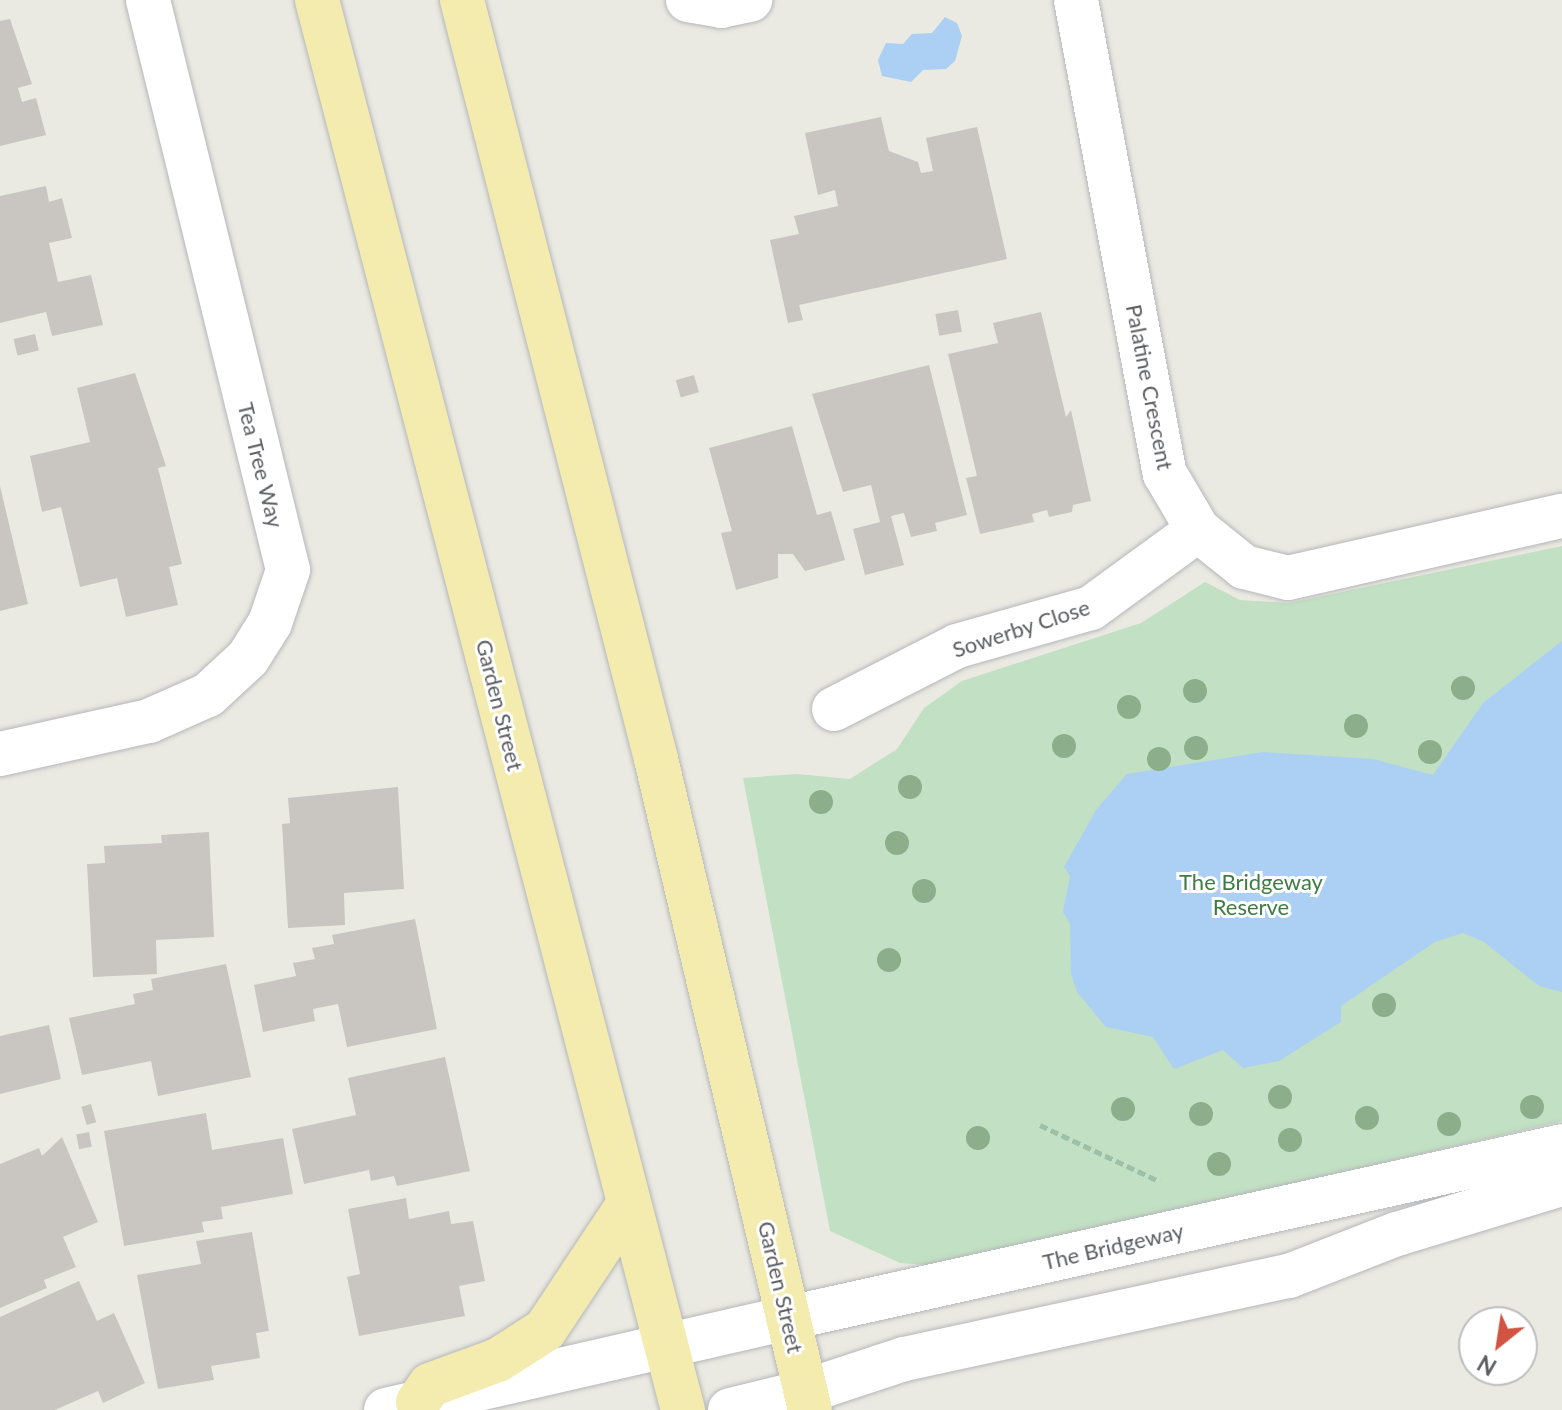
<!DOCTYPE html>
<style>
body{margin:0}
#map{position:relative;width:1562px;height:1410px;overflow:hidden;background:#ebeae2;font-family:Lato,sans-serif}
div>[style]{position:absolute}
[style*='--x']{left:calc(var(--x)*1px);top:calc(var(--y)*1px);width:calc(var(--w)*1px);rotate:calc(var(--a)*1deg)}
.green>*{inset:0;background:#c2e0c3}
.water>*{inset:0;background:#abd0f3}
.building>*{inset:0;background:#c9c6c1;transform-origin:0 0}
.path>*{height:5px;margin-top:-2.5px;transform-origin:0;background:repeating-linear-gradient(90deg,#9cc0a8 0 8px,transparent 0 12px)}
.roads{filter:drop-shadow(0 0 2px #b5b7bb) drop-shadow(0 0 2px #b5b7bb)}
.minor>*{height:44px;margin:-22px;padding:0 22px;transform-origin:22px;border-radius:22px;background:#fff}
.tertiary>*{height:44px;margin:-22px;padding:0 22px;transform-origin:22px;border-radius:22px;background:#fff}
.secondary>*{height:44px;margin:-22px;padding:0 22px;transform-origin:22px;border-radius:22px;background:#fff}
.primary>*{height:44px;margin:-22px;padding:0 22px;transform-origin:22px;border-radius:22px;background:#f4ebaf}
.trees>*{width:24px;height:24px;margin:-12px;border-radius:50%;background:#8cae8b}
span{translate:-50% -50%;white-space:nowrap;text-align:center;line-height:1.15;-webkit-text-stroke:6px #fff;paint-order:stroke}
.street-label{font-size:22px;color:#5b5d61}
.park-label{font-size:22px;color:#3f7c44}
.north{position:absolute;left:1458px;top:1306px;width:80px;height:80px;box-sizing:border-box;background:#fff;border:2px solid #bdbec0;border-radius:50%;rotate:210deg;font-size:22px;font-weight:700;line-height:32px;text-align:center;color:#5b5d61}
.north::after{content:'';display:block;margin:auto;width:28px;height:36px;background:#d15342;clip-path:polygon(50% 0,100% 100%,50% 72%,0 100%)}
</style>
<div id="map">
<div class="green">
<i style="clip-path:polygon(1562px 546px,1562px 1121px,944px 1266px,900px 1263px,830px 1231px,743px 778px,797px 774px,850px 779px,897px 749px,924px 708px,962px 681px,1141px 623px,1205px 582px,1240px 600px,1289px 603px)"></i>
</div>
<div class="water">
<i style="clip-path:polygon(945px 17px,957px 23px,962px 36px,955px 61px,946px 69px,923px 70px,911px 82px,882px 76px,878px 60px,886px 43px,903px 44px,912px 34px,932px 33px)"></i>
<i style="clip-path:polygon(1562px 641px,1562px 992px,1539px 986px,1484px 942px,1463px 933px,1435px 942px,1341px 1006px,1341px 1022px,1279px 1061px,1243px 1068px,1223px 1050px,1174px 1069px,1153px 1037px,1106px 1027px,1077px 992px,1071px 974px,1070px 924px,1063px 912px,1070px 876px,1064px 867px,1096px 810px,1127px 774px,1263px 752px,1373px 759px,1433px 775px,1483px 703px)"></i>
</div>
<div class="building">
<i style="clip-path:polygon(10px 19px,32px 84px,18px 88px,22px 102px,36px 98px,46px 135px,0 146px,0 21px)"></i>
<i style="clip-path:polygon(881px 117px,889px 151px,918px 162px,921px 173px,933px 171px,926px 138px,977px 127px,1007px 259px,799px 305px,803px 320px,788px 323px,770px 240px,799px 234px,794px 216px,838px 206px,835px 190px,818px 195px,805px 133px)"></i>
<i style="clip-path:polygon(46px 186px,49px 202px,62px 198px,72px 238px,49px 243px,58px 282px,91px 275px,103px 325px,52px 336px,46px 312px,0 323px,0 196px)"></i>
<i style="left:958px;top:310px;width:22px;height:23px;rotate:80deg"></i>
<i style="clip-path:polygon(1041px 312px,1066px 417px,1071px 410px,1091px 501px,1073px 505px,1072px 512px,1049px 517px,1047px 510px,1032px 514px,1034px 522px,980px 534px,966px 478px,977px 476px,948px 354px,998px 343px,993px 323px)"></i>
<i style="left:35px;top:334px;width:17px;height:22px;rotate:77deg"></i>
<i style="clip-path:polygon(929px 365px,967px 515px,935px 523px,937px 531px,911px 537px,904px 513px,891px 516px,904px 565px,865px 575px,853px 529px,880px 522px,871px 485px,843px 492px,812px 394px)"></i>
<i style="clip-path:polygon(135px 373px,166px 466px,158px 468px,182px 564px,169px 567px,178px 605px,126px 617px,117px 578px,80px 587px,61px 507px,42px 512px,30px 456px,90px 442px,77px 388px)"></i>
<i style="left:694px;top:375px;width:18px;height:19px;rotate:74deg"></i>
<i style="clip-path:polygon(792px 426px,817px 515px,831px 511px,845px 560px,805px 571px,793px 554px,778px 554px,778px 578px,736px 590px,721px 533px,732px 531px,709px 448px)"></i>
<i style="clip-path:polygon(0 486px,28px 604px,0 611px)"></i>
<i style="clip-path:polygon(398px 787px,404px 889px,344px 893px,345px 925px,288px 928px,282px 824px,290px 823px,288px 798px)"></i>
<i style="clip-path:polygon(209px 832px,214px 937px,156px 940px,157px 974px,93px 977px,87px 864px,105px 863px,104px 846px,162px 843px,161px 835px)"></i>
<i style="clip-path:polygon(415px 919px,437px 1029px,347px 1047px,338px 1004px,313px 1009px,315px 1021px,263px 1032px,254px 985px,296px 976px,293px 963px,315px 959px,312px 948px,334px 944px,332px 935px)"></i>
<i style="clip-path:polygon(226px 964px,251px 1077px,158px 1096px,151px 1061px,82px 1075px,69px 1018px,135px 1004px,133px 994px,153px 990px,151px 979px)"></i>
<i style="clip-path:polygon(49px 1025px,61px 1079px,0 1094px,0 1036px)"></i>
<i style="clip-path:polygon(445px 1057px,470px 1171px,397px 1186px,394px 1176px,371px 1181px,369px 1170px,304px 1184px,292px 1129px,356px 1115px,348px 1078px)"></i>
<i style="left:91px;top:1104px;width:19px;height:10px;rotate:74deg"></i>
<i style="clip-path:polygon(206px 1113px,212px 1150px,283px 1138px,293px 1194px,221px 1207px,223px 1219px,202px 1222px,204px 1232px,124px 1246px,104px 1131px)"></i>
<i style="left:89px;top:1132px;width:15px;height:13px;rotate:79deg"></i>
<i style="clip-path:polygon(62px 1137px,98px 1222px,63px 1237px,76px 1267px,44px 1280px,47px 1288px,0 1308px,0 1164px,39px 1148px,42px 1156px)"></i>
<i style="clip-path:polygon(406px 1198px,409px 1219px,449px 1211px,451px 1224px,473px 1221px,485px 1281px,459px 1286px,465px 1316px,359px 1336px,347px 1277px,360px 1274px,348px 1209px)"></i>
<i style="clip-path:polygon(252px 1232px,269px 1331px,256px 1333px,260px 1358px,211px 1366px,214px 1380px,158px 1389px,137px 1275px,201px 1264px,196px 1241px)"></i>
<i style="clip-path:polygon(79px 1281px,97px 1321px,114px 1313px,145px 1383px,103px 1403px,98px 1391px,55px 1410px,0 1410px,0 1317px)"></i>
</div>
<div class="path">
<i style="--x:1040;--y:1125;--w:132;--a:25.2"></i>
</div>
<div class="roads">
<div class="minor">
<i style="--x:688;--y:0;--w:34;--a:10"></i>
<i style="--x:721;--y:6;--w:30;--a:-12"></i>
<i style="--x:1076;--y:0;--w:482;--a:79.4"></i>
<i style="--x:1165;--y:474;--w:65;--a:59.5"></i>
<i style="--x:1198;--y:530;--w:59;--a:38.8"></i>
<i style="--x:1244;--y:567;--w:45;--a:14"></i>
<i style="--x:1288;--y:578;--w:281;--a:-12.8"></i>
<i style="--x:834;--y:709;--w:138;--a:-27.1"></i>
<i style="--x:957;--y:646;--w:139;--a:-15.8"></i>
<i style="--x:1091;--y:608;--w:132;--a:-36.1"></i>
<i style="--x:0;--y:754;--w:153;--a:-12.5"></i>
<i style="--x:149;--y:721;--w:64;--a:-23.8"></i>
<i style="--x:208;--y:695;--w:54;--a:-42.8"></i>
<i style="--x:248;--y:658;--w:41;--a:-57.8"></i>
<i style="--x:270;--y:623;--w:56;--a:-71.2"></i>
<i style="--x:288;--y:570;--w:587;--a:-103.8"></i>
</div>
<div class="tertiary">
<i style="--x:789;--y:1318;--w:792;--a:-12.54"></i>
<i style="--x:804;--y:1392;--w:105;--a:-18.3"></i>
<i style="--x:904;--y:1359;--w:394;--a:-12.2"></i>
<i style="--x:1289;--y:1276;--w:116;--a:-21.3"></i>
<i style="--x:1397;--y:1234;--w:172;--a:-16.9"></i>
</div>
<div class="secondary">
<i style="--x:386;--y:1410;--w:413;--a:-12.9"></i>
<i style="--x:730;--y:1410;--w:76;--a:-13.7"></i>
</div>
<div class="primary">
<i style="--x:317;--y:0;--w:1457;--a:75.45"></i>
<i style="--x:462;--y:0;--w:783;--a:75.66"></i>
<i style="--x:656;--y:759;--w:669;--a:76.69"></i>
<i style="--x:418;--y:1402;--w:21;--a:-55"></i>
<i style="--x:430;--y:1385;--w:72;--a:-20.2"></i>
<i style="--x:498;--y:1360;--w:56;--a:-32.6"></i>
<i style="--x:545;--y:1330;--w:150;--a:-56.4"></i>
</div>
</div>
<div class="trees">
<i style="left:1463px;top:688px"></i>
<i style="left:1195px;top:691px"></i>
<i style="left:1129px;top:707px"></i>
<i style="left:1356px;top:726px"></i>
<i style="left:1064px;top:746px"></i>
<i style="left:1196px;top:748px"></i>
<i style="left:1430px;top:752px"></i>
<i style="left:1159px;top:759px"></i>
<i style="left:910px;top:787px"></i>
<i style="left:821px;top:802px"></i>
<i style="left:897px;top:843px"></i>
<i style="left:924px;top:891px"></i>
<i style="left:889px;top:960px"></i>
<i style="left:1384px;top:1005px"></i>
<i style="left:1280px;top:1097px"></i>
<i style="left:1532px;top:1107px"></i>
<i style="left:1123px;top:1109px"></i>
<i style="left:1201px;top:1114px"></i>
<i style="left:1367px;top:1118px"></i>
<i style="left:1449px;top:1124px"></i>
<i style="left:978px;top:1138px"></i>
<i style="left:1290px;top:1140px"></i>
<i style="left:1219px;top:1164px"></i>
</div>
<div class="street-label">
<span style="left:1150px;top:387px;rotate:79deg">Palatine Crescent</span>
<span style="left:261px;top:465px;rotate:76deg">Tea Tree Way</span>
<span style="left:1021px;top:628px;rotate:-18deg">Sowerby Close</span>
<span style="left:500px;top:705px;rotate:76deg">Garden Street</span>
<span style="left:1113px;top:1246px;rotate:-13deg">The Bridgeway</span>
<span style="left:781px;top:1287px;rotate:77deg">Garden Street</span>
</div>
<div class="park-label">
<span style="left:1251px;top:894px">The Bridgeway<br>Reserve</span>
</div>
<div class="north">N</div>
</div>
